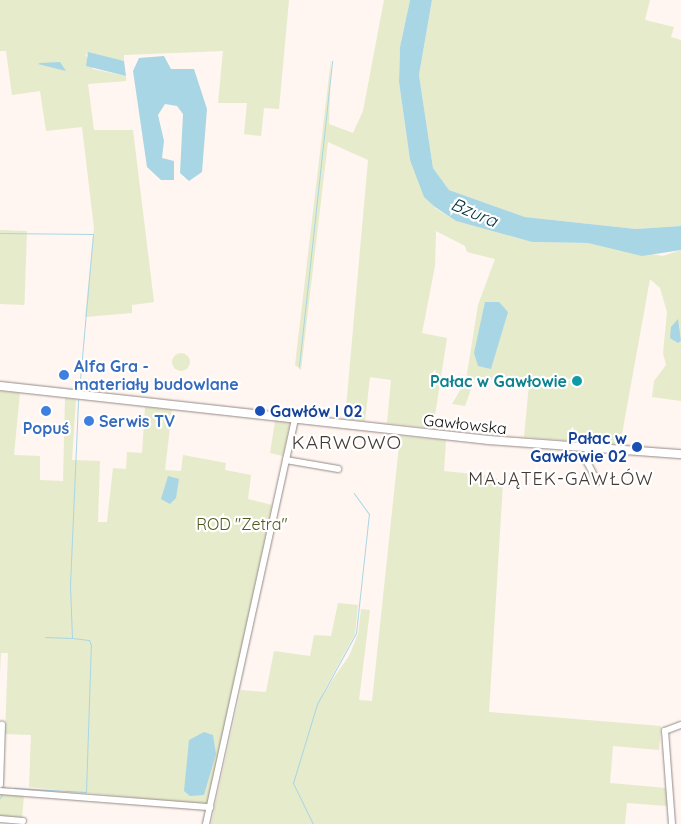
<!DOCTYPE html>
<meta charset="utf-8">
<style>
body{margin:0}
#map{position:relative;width:681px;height:824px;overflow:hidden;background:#fff5f1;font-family:Quicksand,sans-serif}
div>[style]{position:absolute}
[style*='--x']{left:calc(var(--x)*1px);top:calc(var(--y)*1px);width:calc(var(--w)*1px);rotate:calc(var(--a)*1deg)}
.green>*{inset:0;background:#e6ebcb;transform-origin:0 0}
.round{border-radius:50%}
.water>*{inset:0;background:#a9d6e4}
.stream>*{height:1px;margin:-0.5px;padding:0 0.5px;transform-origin:0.5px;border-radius:0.5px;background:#a9d6e4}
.roads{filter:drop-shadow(0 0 1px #958a85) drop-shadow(0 0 1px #958a85)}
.street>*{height:5.5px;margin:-2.75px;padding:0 2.75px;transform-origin:2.75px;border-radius:2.75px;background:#fff}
.secondary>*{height:8px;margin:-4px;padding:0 4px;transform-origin:4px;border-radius:4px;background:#fff}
.dots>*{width:14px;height:14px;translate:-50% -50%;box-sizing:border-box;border:2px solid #fff;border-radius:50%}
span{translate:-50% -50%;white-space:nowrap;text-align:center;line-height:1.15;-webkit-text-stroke:4.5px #fff;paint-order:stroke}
.shop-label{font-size:16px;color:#366cbe;font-weight:700}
.left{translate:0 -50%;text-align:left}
.culture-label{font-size:16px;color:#0d838f;font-weight:700}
.right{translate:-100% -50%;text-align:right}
.transit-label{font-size:16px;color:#164399;font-weight:700}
.street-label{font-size:16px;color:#110d0b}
.park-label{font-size:16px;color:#52591f}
.water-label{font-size:18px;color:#04303a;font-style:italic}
.neighbourhood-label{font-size:18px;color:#433a35;letter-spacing:1px}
.quarter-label{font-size:19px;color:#433a35;letter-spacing:1px}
</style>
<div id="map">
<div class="green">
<i style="clip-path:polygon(0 0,289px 0,279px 109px,264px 108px,261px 136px,244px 134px,247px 103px,218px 103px,223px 51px,124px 55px,124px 61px,85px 54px,93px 69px,126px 76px,126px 81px,88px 84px,94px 130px,133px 130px,154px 302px,132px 305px,132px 313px,85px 317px,94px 228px,82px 127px,46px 131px,40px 91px,12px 95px,6px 51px,0 51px)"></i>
<i style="clip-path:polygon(384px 0,410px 0,400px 47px,399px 82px,410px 160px,435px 208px,456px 221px,532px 242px,588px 243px,663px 256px,681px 250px,681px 401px,652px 397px,654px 381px,666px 365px,663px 353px,667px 312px,660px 288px,650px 279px,620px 445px,524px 437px,529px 384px,475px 378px,465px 406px,452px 404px,466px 380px,478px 305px,495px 259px,467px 252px,465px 246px,436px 231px,435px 266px,422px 333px,447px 338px,433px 428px,387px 423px,391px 380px,370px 377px,365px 421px,345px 419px,368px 160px,328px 142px,301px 370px,295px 365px,331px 59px,329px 124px,353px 133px,363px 111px)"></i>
<i style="clip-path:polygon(432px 0,650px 0,645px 20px,674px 27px,671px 37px,681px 40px,681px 226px,636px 229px,525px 217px,449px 190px,433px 168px,419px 75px)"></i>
<i style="left:0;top:230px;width:27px;height:74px;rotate:2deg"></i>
<i class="round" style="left:172px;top:353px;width:18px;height:18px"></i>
<i style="clip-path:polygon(0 391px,20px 393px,14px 455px,40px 456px,40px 480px,63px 481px,65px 398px,76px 399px,72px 460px,100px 461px,98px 522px,107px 522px,113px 468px,126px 469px,127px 452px,142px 453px,145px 407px,172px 410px,165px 470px,181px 471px,183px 455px,226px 463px,225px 470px,251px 475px,248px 499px,272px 505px,208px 805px,29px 787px,31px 735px,5px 734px,8px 653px,1px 653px,0 673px)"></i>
<i style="clip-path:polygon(275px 421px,290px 423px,283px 456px,270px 453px)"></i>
<i style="clip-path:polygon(400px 436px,446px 440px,444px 471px,492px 476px,503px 483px,489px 712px,661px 726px,659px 750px,613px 746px,610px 783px,666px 788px,667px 806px,627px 803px,625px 824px,211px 824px,241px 690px,266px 692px,274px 651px,310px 656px,314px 635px,331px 636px,338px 603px,358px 605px,355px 634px,321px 696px,349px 656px,358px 634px,361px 609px,370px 610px,359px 700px,372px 701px)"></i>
<i style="left:0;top:794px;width:24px;height:22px;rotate:5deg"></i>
</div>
<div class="water">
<i style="clip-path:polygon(410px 0,432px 0,419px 75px,433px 168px,449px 190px,525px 217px,636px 229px,681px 226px,681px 250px,642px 256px,588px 243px,532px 242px,456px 221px,435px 207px,424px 197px,410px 160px,399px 82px,400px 47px)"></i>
<i style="clip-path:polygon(88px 52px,124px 61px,126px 76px,86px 66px)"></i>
<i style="clip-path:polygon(164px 56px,171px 69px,194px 69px,207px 109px,202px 172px,189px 181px,180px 173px,183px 114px,177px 106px,165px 104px,158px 115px,164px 141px,162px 158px,174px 161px,174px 180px,161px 180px,147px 167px,133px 71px,139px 58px)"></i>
<i style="clip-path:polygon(60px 62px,66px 71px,38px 64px,40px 63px)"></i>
<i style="clip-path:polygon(485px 302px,499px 302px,508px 312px,491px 369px,478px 366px,474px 353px)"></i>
<i style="clip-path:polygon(678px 319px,681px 341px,678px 343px,670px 338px,671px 327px)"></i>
<i style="clip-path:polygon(168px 476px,179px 479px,176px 498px,170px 504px,161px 499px)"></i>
<i style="clip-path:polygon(204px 732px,213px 735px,216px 754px,204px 795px,190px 796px,184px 791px,189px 740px)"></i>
</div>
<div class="stream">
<i style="--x:0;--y:233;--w:93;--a:0.6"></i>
<i style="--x:93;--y:234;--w:158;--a:95.1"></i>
<i style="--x:299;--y:366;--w:307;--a:-83.8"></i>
<i style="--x:45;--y:637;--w:27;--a:2"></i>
<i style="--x:4;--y:787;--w:2;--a:27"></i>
<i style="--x:14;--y:788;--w:72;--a:3.2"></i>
<i style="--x:86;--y:792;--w:147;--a:-88.1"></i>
<i style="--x:91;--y:645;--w:5;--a:-112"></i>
<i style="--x:89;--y:640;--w:17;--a:-173"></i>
<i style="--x:72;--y:638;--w:53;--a:-92.2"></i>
<i style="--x:70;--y:585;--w:186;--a:-87.5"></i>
<i style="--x:0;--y:798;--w:4;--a:-63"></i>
<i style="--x:313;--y:824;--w:46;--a:-116"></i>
<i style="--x:293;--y:783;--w:83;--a:-73.1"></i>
<i style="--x:317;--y:704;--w:81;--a:-61.2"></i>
<i style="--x:356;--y:633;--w:120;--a:-83.8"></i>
<i style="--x:369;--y:514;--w:26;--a:-126"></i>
</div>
<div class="roads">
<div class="street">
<i style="--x:588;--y:450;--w:13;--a:90"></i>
<i style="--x:588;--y:463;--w:21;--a:62"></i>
<i style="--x:286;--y:460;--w:53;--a:9.8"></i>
<i style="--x:0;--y:785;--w:60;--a:-88.1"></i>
<i style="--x:0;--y:791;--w:211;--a:4.4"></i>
<i style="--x:0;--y:819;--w:23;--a:5"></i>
<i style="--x:206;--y:824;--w:414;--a:-77.6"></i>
<i style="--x:672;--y:824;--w:93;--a:-94.3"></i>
<i style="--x:665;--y:731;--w:17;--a:-21"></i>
</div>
<div class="secondary">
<i style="--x:0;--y:386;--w:492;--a:6.3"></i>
<i style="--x:489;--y:440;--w:193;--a:4.2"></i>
</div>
</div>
<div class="dots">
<i style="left:64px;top:375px;background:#3f7fe0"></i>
<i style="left:577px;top:381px;background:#0f9aa8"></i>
<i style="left:46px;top:411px;background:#3f7fe0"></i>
<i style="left:260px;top:411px;background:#1a4fb4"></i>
<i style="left:89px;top:421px;background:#3f7fe0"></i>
<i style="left:637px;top:447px;background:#1a4fb4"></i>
</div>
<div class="shop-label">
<span class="left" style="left:74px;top:375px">Alfa Gra -<br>materiały budowlane</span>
<span class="left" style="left:99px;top:421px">Serwis TV</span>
<span style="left:46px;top:428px">Popuś</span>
</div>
<div class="culture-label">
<span class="right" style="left:567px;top:381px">Pałac w Gawłowie</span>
</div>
<div class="transit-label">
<span class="left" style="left:270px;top:411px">Gawłów I 02</span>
<span class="right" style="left:627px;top:447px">Pałac w<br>Gawłowie 02</span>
</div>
<div class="street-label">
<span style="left:465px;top:424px;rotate:6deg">Gawłowska</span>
</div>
<div class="park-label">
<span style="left:242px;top:524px">ROD "Zetra"</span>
</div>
<div class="water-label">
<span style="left:474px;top:213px;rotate:23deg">Bzura</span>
</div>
<div class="neighbourhood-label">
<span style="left:561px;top:479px">MAJĄTEK-GAWŁÓW</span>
</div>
<div class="quarter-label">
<span style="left:347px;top:443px">KARWOWO</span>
</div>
</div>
